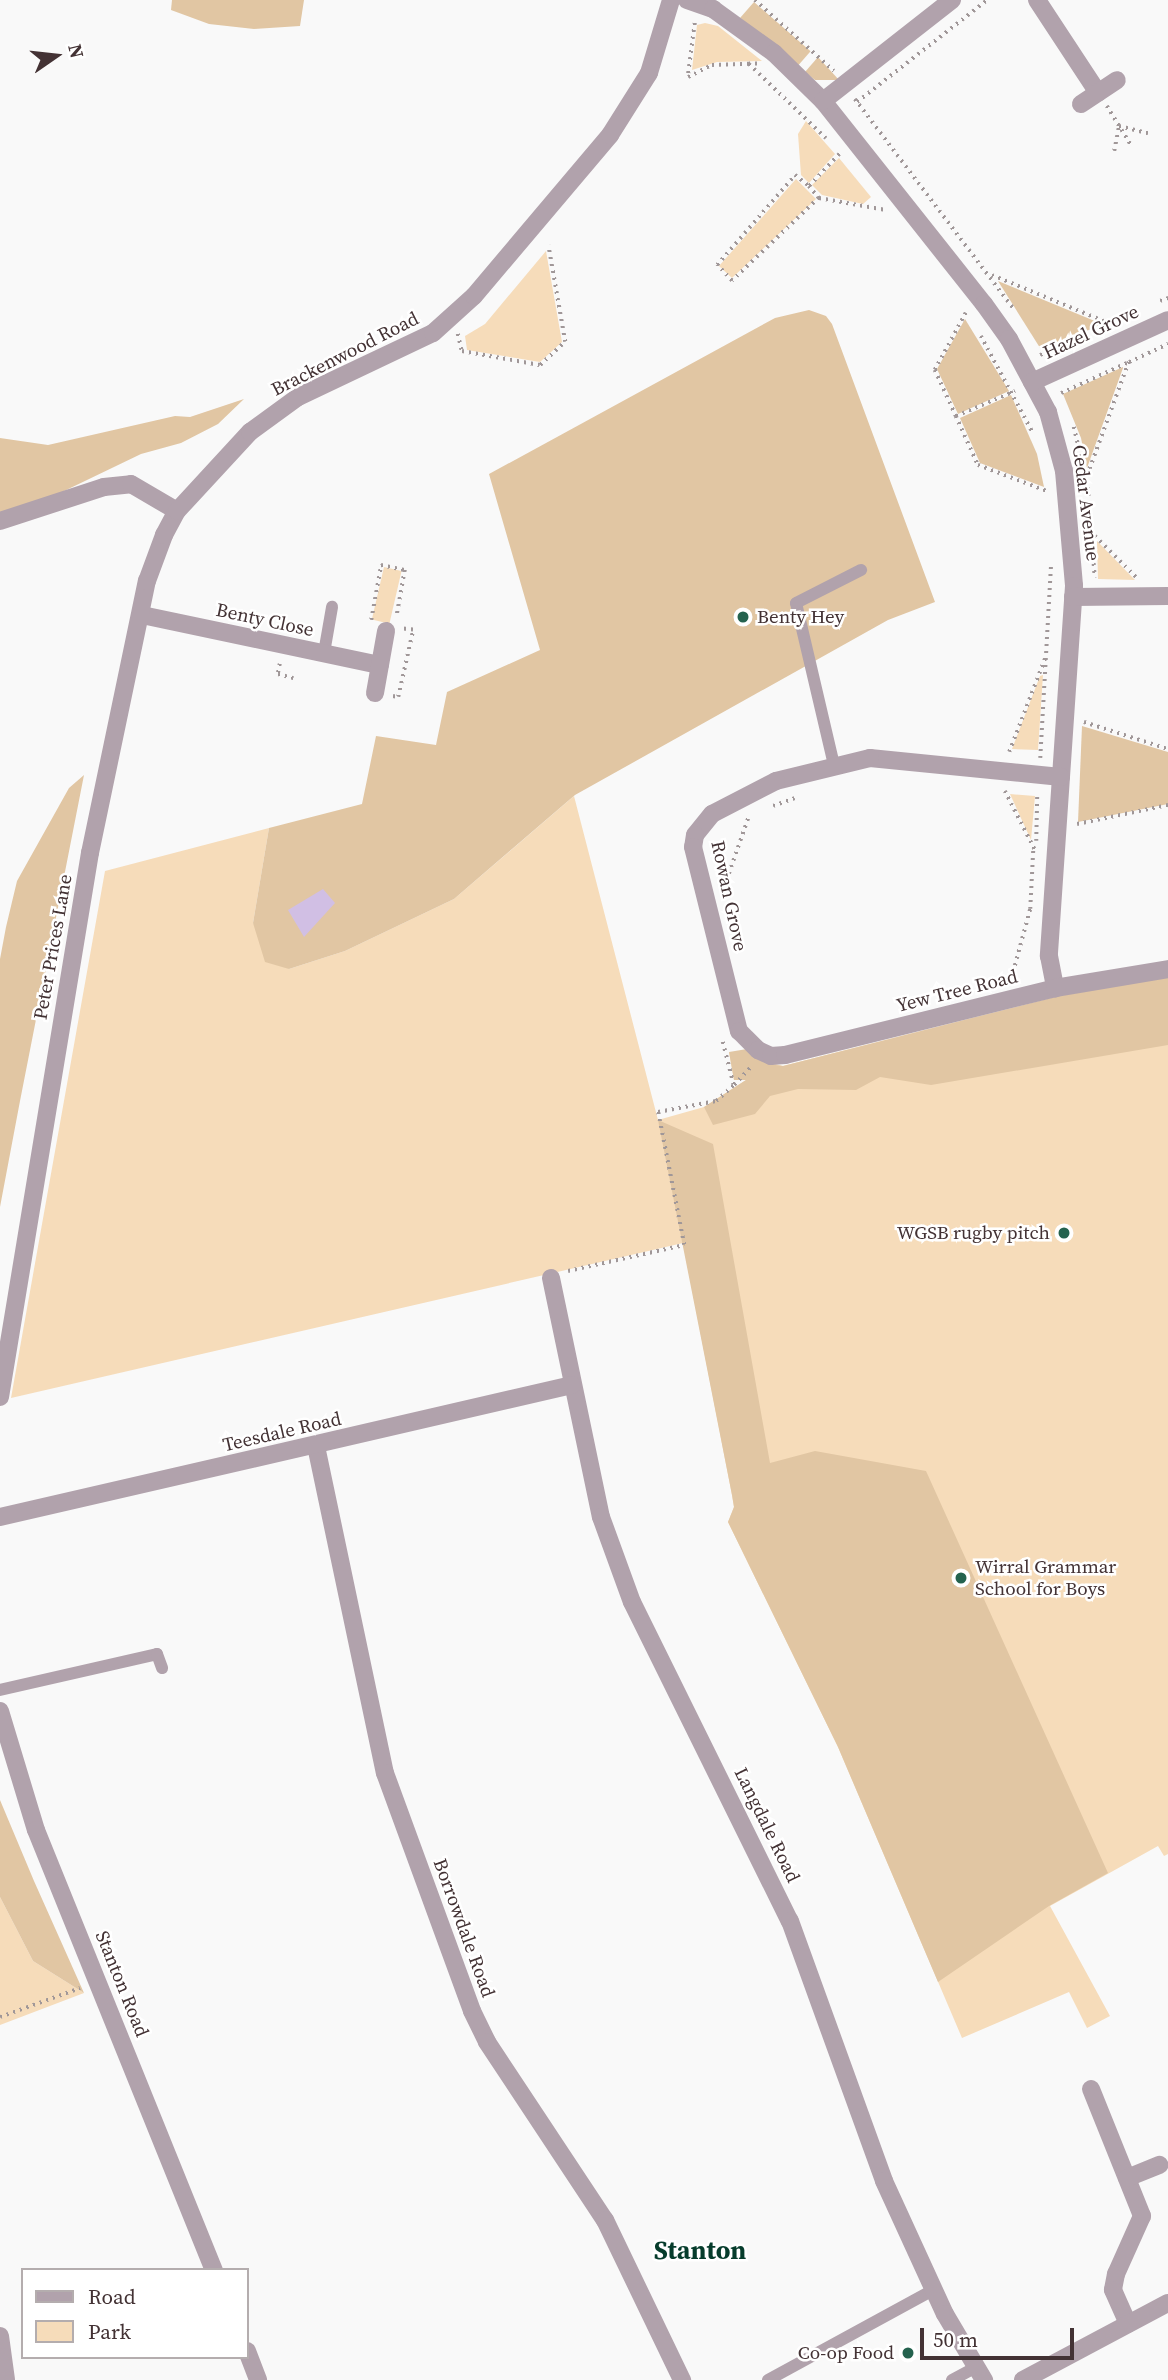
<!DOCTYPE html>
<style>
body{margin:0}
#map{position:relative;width:1168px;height:2380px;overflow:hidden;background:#f9f9f9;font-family:"Source Serif 4",serif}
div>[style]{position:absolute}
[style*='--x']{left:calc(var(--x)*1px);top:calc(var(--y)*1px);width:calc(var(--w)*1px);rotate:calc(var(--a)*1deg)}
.green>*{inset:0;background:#f6dcba;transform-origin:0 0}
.forest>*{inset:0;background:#e1c6a3;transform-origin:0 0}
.water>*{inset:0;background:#d1bfe4}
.path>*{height:3.5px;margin-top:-1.75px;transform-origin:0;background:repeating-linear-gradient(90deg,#a09798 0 2px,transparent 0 7px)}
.service>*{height:12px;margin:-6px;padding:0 6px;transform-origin:6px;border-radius:6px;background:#b1a2ac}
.minor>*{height:18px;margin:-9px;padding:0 9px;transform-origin:9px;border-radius:9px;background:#b1a2ac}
.tertiary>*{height:18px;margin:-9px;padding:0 9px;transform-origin:9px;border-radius:9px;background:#b1a2ac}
.dots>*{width:19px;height:19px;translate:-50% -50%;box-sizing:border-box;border:4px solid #fff;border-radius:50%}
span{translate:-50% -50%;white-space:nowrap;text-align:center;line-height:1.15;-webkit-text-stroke:5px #fff;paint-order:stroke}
.street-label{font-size:19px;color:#433234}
.poi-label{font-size:19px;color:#433234}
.left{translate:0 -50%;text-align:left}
.right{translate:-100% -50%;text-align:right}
.district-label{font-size:26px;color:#063c2c;font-weight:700}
.legend{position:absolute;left:21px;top:2268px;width:228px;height:91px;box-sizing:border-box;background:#fff;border:2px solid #b4adae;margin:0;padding:9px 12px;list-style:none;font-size:21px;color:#433234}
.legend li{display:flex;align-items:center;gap:14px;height:35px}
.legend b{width:35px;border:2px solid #b4adae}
.north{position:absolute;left:21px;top:21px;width:70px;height:70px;-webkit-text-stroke:5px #fff;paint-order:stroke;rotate:76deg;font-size:19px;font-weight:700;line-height:28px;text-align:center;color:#433234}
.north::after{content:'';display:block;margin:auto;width:24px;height:32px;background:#433234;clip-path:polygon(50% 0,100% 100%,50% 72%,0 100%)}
.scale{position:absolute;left:920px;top:2328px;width:154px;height:32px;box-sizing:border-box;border:4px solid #433234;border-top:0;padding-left:9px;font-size:21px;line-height:24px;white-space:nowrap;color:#433234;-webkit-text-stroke:5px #fff;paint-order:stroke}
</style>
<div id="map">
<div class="green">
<i style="clip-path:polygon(705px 23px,718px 26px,762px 61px,717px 62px,692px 70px,697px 25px)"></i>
<i style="clip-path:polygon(806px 121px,835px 154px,809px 183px,801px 175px,798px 134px)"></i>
<i style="clip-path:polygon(839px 158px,871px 197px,863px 204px,822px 195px,812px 185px)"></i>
<i style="clip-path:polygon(796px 179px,816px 199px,732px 278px,719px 266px)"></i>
<i style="clip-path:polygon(546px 251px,562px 342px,540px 362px,467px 350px,465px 336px,485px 324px)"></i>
<i style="clip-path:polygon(1097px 541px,1135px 580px,1098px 579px)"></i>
<i style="left:384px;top:567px;width:18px;height:54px;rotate:13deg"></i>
<i style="clip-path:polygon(1043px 675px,1038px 750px,1012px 749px,1040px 676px)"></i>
<i style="clip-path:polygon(1010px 794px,1035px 796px,1031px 840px)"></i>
<i style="clip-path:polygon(574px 796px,658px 1120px,704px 1107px,746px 1080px,734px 1080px,729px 1052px,783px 1066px,1059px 996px,1168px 977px,1168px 1854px,1164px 1856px,1158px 1846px,1050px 1906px,1110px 2016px,1087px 2028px,1069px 1992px,962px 2038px,838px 1747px,728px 1522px,734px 1507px,732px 1495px,683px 1243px,11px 1398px,105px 871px,269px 828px,253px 923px,289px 969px,345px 951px,454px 899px)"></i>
<i style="clip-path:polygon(0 1897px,33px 1961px,84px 1993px,0 2025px)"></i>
</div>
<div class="forest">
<i style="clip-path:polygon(172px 0,304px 0,300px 26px,254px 29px,209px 24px,171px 10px)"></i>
<i style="left:754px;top:2px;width:75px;height:21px;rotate:41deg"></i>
<i style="clip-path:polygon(818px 57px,839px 80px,815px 80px,805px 72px)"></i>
<i style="clip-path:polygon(998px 281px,1102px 324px,1042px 351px)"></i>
<i style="clip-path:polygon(809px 310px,826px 316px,832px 324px,935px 602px,888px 620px,575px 795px,454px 899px,345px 951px,289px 969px,265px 962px,253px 923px,269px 828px,362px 804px,376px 736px,436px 745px,447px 692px,540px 650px,489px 474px,775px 318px)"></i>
<i style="clip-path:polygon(965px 319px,1009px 391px,958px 414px,937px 369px)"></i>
<i style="clip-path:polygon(1123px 367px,1123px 368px,1087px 468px,1081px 438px,1063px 394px)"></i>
<i style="clip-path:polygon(1011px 395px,1037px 454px,1044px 487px,980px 463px,960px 418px)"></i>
<i style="clip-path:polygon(244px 399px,218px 424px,181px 443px,141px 454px,60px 493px,0 513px,0 438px,48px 445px,175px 416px,190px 417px)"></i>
<i style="clip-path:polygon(1082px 726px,1168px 752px,1168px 804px,1078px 822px)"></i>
<i style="clip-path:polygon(84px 775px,20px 1101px,0 1207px,0 959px,6px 927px,17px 881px,69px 788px)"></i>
<i style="clip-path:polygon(1168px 977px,1168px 1045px,931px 1085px,880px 1077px,856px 1090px,798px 1089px,770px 1096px,755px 1114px,713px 1125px,704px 1107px,746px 1080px,734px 1080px,729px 1052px,747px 1049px,768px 1064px,783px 1066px,1059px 996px)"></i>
<i style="clip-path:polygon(658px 1120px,713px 1144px,770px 1463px,815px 1451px,926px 1471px,1108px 1873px,1049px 1906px,938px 1982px,838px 1747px,728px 1522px,734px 1507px,732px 1495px)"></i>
<i style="clip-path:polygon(0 1800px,34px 1881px,84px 1993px,33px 1961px,0 1897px)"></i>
</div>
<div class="water">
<i style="clip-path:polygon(323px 889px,335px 903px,304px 937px,288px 910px)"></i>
</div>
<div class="path">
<i style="--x:755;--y:0;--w:106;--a:41.9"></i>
<i style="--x:695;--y:23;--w:54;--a:97.4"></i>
<i style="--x:688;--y:77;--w:27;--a:-27"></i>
<i style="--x:712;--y:65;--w:37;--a:-2"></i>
<i style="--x:757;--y:64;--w:8;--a:180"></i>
<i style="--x:749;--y:64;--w:107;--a:43.9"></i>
<i style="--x:855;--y:99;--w:262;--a:52.9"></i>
<i style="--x:857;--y:102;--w:165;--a:-38.1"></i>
<i style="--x:1107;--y:106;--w:46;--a:58.4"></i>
<i style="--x:1114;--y:151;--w:25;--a:-79"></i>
<i style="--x:1119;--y:126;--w:30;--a:14"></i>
<i style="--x:809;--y:186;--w:16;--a:50"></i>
<i style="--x:819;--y:198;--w:120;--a:136.3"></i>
<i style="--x:732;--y:281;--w:22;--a:-133"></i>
<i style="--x:717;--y:265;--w:119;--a:-49.1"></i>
<i style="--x:795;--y:175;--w:18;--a:38"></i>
<i style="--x:809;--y:186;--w:45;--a:-46.8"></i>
<i style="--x:819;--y:198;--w:68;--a:10.2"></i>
<i style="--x:992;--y:275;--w:129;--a:22.4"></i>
<i style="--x:1160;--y:301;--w:9;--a:-21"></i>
<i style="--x:966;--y:313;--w:65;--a:118.5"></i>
<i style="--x:935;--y:370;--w:51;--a:65.5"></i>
<i style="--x:956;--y:416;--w:54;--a:65.8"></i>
<i style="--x:978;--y:465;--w:74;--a:20.6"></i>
<i style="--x:458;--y:334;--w:17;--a:77"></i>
<i style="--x:462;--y:351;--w:79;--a:10.2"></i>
<i style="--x:540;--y:365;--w:34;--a:-43"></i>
<i style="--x:565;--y:342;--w:98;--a:-99.9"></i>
<i style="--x:981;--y:336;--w:108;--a:61.8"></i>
<i style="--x:1040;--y:355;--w:36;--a:-24"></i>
<i style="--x:1129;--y:362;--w:43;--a:-24.8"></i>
<i style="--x:1061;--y:393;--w:75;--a:-24.5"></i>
<i style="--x:1129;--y:362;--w:122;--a:110.1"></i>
<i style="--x:956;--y:416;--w:64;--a:-23"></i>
<i style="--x:1074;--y:427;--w:62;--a:76.9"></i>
<i style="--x:1088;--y:487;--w:91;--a:85.6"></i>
<i style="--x:1095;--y:536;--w:58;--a:45"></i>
<i style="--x:371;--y:620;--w:56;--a:-79.7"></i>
<i style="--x:381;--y:565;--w:25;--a:12"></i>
<i style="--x:405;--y:570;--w:46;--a:100.1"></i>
<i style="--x:280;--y:664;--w:10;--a:101"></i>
<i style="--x:278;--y:674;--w:16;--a:15"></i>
<i style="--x:393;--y:696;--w:5;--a:11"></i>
<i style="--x:398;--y:697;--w:69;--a:-77.4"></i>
<i style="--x:413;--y:630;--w:10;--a:-174"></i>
<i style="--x:1084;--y:722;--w:88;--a:17.8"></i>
<i style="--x:1009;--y:752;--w:101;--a:-69"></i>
<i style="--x:1040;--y:758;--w:195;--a:-86.8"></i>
<i style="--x:1005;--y:791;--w:66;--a:63"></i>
<i style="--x:773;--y:806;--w:23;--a:-20"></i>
<i style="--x:1077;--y:824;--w:93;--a:-11.8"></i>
<i style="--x:1036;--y:841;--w:48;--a:-88.8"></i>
<i style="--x:724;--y:887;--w:73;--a:-70.8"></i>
<i style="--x:1011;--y:979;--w:73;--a:-74.8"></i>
<i style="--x:1030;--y:909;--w:59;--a:-87.1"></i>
<i style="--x:723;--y:1042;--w:44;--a:75.7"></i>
<i style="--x:734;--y:1085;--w:25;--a:-47"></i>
<i style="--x:568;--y:1271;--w:119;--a:-12.6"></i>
<i style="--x:684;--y:1245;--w:136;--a:-101.1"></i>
<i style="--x:658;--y:1112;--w:59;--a:-10.7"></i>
<i style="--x:716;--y:1101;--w:24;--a:-42"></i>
<i style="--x:0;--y:2017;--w:85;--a:-19.9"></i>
</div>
<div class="service">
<i style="--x:324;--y:653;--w:47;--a:-80.1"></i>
<i style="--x:834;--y:765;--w:166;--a:-103.2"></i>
<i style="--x:796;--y:603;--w:73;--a:-26.9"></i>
<i style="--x:0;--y:1690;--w:161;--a:-12.9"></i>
<i style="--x:157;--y:1654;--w:15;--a:70"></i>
<i style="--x:768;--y:2380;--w:188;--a:-28.6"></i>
<i style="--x:952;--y:2380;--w:27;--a:-28"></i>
</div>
<div class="minor">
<i style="--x:687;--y:0;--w:28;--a:19"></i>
<i style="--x:713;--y:9;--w:75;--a:35.8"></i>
<i style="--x:774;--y:53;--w:69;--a:44.4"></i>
<i style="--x:823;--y:101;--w:259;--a:51.6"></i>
<i style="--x:984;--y:304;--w:43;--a:54.5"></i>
<i style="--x:1009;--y:339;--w:83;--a:61.9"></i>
<i style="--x:1048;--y:412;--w:61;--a:74.8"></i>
<i style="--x:1064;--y:471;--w:115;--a:85"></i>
<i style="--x:1074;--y:586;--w:371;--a:93.9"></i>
<i style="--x:1049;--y:956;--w:33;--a:79"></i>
<i style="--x:1037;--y:0;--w:111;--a:56.7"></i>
<i style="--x:823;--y:101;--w:164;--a:-38.1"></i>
<i style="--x:1081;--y:104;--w:43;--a:-33.7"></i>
<i style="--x:1032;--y:382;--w:149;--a:-24.5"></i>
<i style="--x:1073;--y:597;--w:95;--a:-0.6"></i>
<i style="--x:142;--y:615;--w:243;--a:11.9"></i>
<i style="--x:375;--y:693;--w:63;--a:-79.9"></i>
<i style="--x:1061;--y:777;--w:192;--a:-174.3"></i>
<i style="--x:870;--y:758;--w:97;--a:166.3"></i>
<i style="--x:776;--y:781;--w:72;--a:152.7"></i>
<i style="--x:712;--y:814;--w:27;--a:129"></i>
<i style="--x:695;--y:835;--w:12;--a:99"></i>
<i style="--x:693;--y:847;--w:190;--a:76"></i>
<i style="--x:739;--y:1031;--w:27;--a:45"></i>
<i style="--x:758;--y:1050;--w:14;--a:25"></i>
<i style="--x:771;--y:1056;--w:14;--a:-4"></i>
<i style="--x:785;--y:1055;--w:278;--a:-13.9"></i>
<i style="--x:1055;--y:988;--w:115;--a:-9.5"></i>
<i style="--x:551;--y:1278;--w:244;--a:78.2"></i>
<i style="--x:601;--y:1517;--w:90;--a:70"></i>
<i style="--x:632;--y:1602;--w:356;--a:63.7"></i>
<i style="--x:790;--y:1921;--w:276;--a:70.1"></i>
<i style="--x:884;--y:2181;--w:146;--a:65.4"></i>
<i style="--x:945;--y:2314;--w:77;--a:59.4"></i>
<i style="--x:316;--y:1446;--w:334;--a:78.1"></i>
<i style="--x:385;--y:1773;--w:253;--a:69.9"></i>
<i style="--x:472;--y:2011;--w:34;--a:64"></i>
<i style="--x:487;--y:2042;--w:214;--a:56.5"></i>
<i style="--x:605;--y:2220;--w:178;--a:64.3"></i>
<i style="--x:0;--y:1517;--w:587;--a:-12.99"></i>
<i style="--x:1091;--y:2089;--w:137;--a:68.1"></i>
<i style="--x:1142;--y:2216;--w:64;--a:114.1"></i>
<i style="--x:1116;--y:2274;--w:16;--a:101"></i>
<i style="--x:1113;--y:2290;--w:37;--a:66"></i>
<i style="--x:1127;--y:2178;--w:35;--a:-22"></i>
<i style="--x:0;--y:2336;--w:44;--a:82.2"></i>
<i style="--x:1023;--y:2380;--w:164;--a:-28"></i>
</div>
<div class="tertiary">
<i style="--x:0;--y:521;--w:109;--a:-18.1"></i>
<i style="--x:104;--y:487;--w:27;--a:-6"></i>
<i style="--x:131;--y:484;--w:53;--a:30.4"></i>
<i style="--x:0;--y:1397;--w:551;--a:-80.61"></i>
<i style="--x:90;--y:853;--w:278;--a:-78.2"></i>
<i style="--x:147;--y:581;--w:49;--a:-69.7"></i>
<i style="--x:164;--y:535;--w:27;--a:-62"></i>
<i style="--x:177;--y:511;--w:108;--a:-47.3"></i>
<i style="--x:250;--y:432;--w:59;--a:-36.1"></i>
<i style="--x:298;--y:397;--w:149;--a:-25.4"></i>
<i style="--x:433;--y:333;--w:55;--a:-42.1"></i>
<i style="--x:474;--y:296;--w:211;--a:-49.8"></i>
<i style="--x:610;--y:135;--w:73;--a:-57.8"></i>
<i style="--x:649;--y:73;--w:76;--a:-73.2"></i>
<i style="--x:0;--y:1711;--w:124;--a:73.2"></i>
<i style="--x:36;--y:1830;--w:475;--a:68"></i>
<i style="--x:247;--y:2351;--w:31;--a:69"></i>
</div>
<div class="dots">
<i style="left:743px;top:617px;background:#24624e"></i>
<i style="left:1064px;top:1233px;background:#24624e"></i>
<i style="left:961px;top:1578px;background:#24624e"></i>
<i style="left:908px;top:2353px;background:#24624e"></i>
</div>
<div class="street-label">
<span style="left:1091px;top:332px;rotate:-25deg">Hazel Grove</span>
<span style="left:345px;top:354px;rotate:-27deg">Brackenwood Road</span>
<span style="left:1086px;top:503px;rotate:83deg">Cedar Avenue</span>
<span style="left:265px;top:620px;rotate:12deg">Benty Close</span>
<span style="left:729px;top:896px;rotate:78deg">Rowan Grove</span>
<span style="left:53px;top:947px;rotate:-80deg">Peter Prices Lane</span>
<span style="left:957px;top:991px;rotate:-14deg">Yew Tree Road</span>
<span style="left:282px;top:1432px;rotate:-13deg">Teesdale Road</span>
<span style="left:767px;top:1825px;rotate:64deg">Langdale Road</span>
<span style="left:464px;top:1928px;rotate:70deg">Borrowdale Road</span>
<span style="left:122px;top:1984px;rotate:68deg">Stanton Road</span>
</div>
<div class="poi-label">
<span class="left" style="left:757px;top:617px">Benty Hey</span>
<span class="right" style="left:1050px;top:1233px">WGSB rugby pitch</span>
<span class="left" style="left:975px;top:1578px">Wirral Grammar<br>School for Boys</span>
<span class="right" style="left:894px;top:2353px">Co-op Food</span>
</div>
<div class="district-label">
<span style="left:700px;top:2251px">Stanton</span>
</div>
<ul class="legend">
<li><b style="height:9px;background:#b1a2ac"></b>Road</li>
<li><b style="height:19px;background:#f6dcba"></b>Park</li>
</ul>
<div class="north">N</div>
<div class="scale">50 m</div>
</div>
